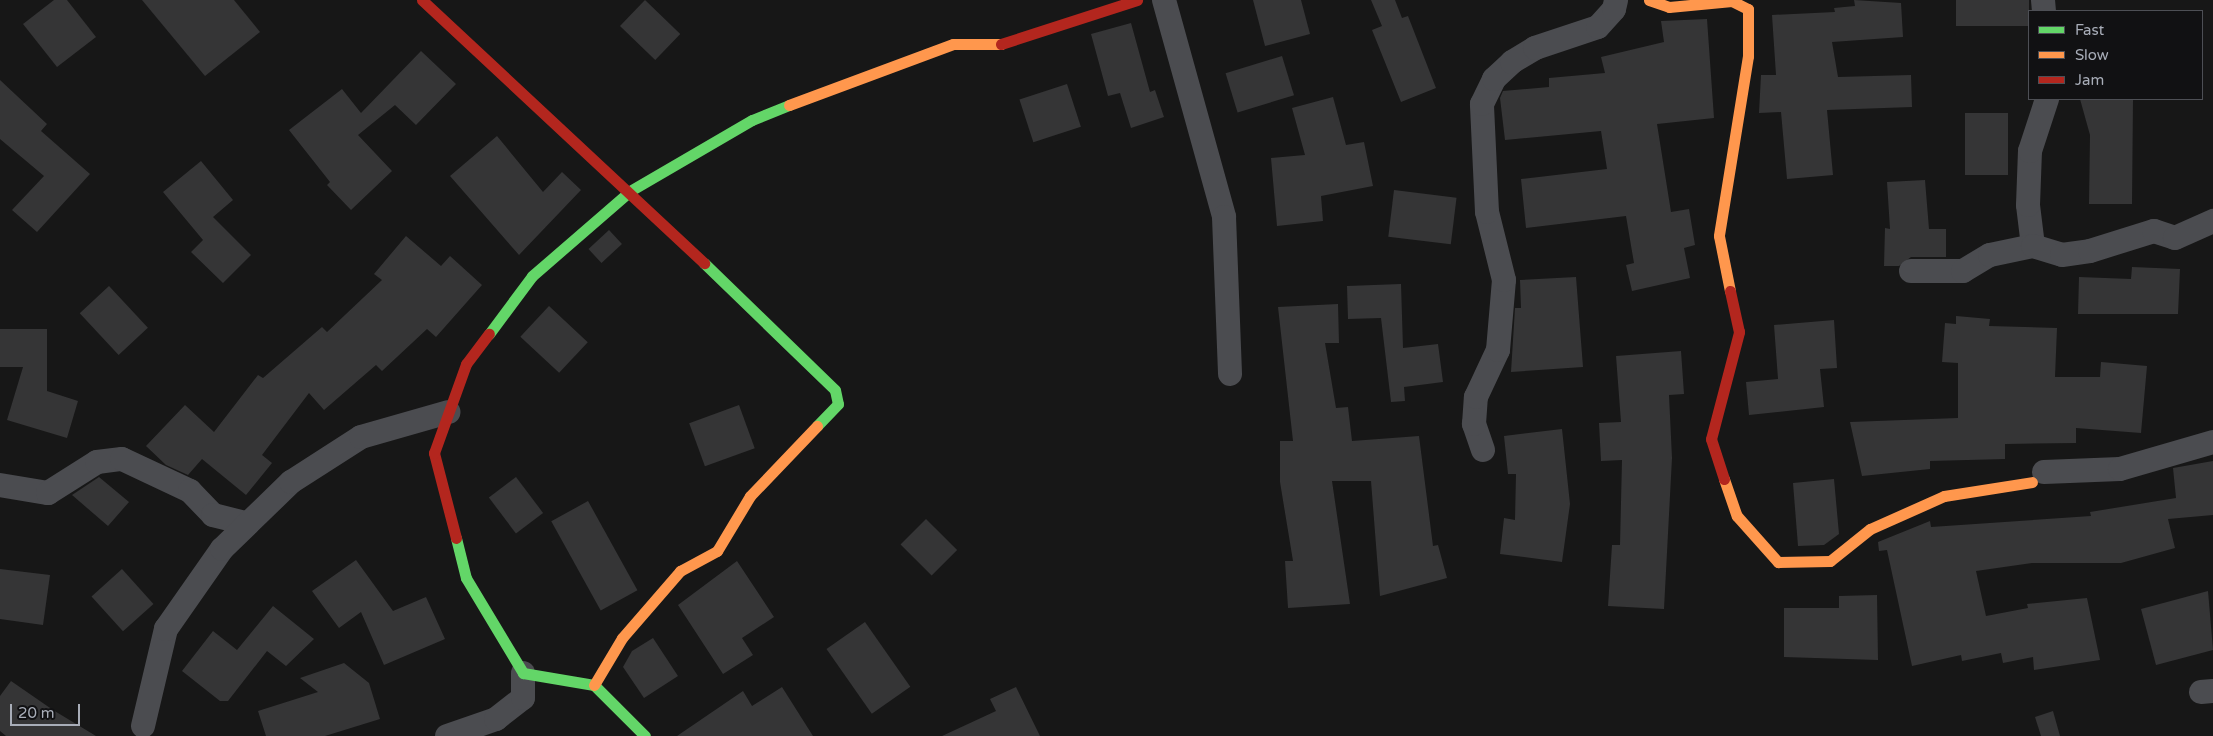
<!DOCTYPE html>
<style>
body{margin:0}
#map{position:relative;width:2213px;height:736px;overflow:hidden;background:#171717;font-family:"Varela Round",sans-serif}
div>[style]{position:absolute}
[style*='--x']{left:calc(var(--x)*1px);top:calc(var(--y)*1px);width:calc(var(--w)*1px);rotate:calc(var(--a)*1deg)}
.building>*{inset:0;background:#353536;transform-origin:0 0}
.street>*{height:24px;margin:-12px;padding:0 12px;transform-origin:12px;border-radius:12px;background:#4b4c50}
.fast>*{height:11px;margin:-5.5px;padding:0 5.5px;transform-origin:5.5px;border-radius:5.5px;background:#63d668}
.slow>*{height:11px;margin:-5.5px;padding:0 5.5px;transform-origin:5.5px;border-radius:5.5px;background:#ff974d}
.jam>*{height:11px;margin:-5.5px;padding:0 5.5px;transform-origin:5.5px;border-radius:5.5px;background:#b3261e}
span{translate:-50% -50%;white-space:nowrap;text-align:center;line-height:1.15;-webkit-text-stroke:4px #111113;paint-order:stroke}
.legend{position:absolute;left:2028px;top:10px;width:175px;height:90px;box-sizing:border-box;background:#111113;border:1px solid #4d4f55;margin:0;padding:6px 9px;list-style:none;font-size:15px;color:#a8adb8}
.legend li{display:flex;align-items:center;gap:10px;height:25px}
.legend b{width:25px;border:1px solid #4d4f55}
.scale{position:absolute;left:10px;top:704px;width:70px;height:22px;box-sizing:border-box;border:2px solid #a8adb8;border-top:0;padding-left:6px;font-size:15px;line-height:18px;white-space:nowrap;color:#a8adb8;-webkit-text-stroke:4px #111113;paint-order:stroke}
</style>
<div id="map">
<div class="building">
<i style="clip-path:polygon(54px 0,67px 0,96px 37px,57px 67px,23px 24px)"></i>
<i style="clip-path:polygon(142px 0,234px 0,260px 32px,205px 76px)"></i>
<i style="left:645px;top:0;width:49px;height:36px;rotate:44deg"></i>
<i style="clip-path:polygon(1253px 0,1301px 0,1310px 34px,1265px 46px)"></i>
<i style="clip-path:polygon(1371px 0,1395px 0,1402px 18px,1408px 16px,1436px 88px,1401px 102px,1372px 30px,1382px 26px)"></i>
<i style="clip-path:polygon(1854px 0,1901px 3px,1903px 37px,1832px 42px,1838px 77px,1911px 75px,1912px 107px,1827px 110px,1833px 175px,1787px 179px,1781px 112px,1759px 113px,1761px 75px,1776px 75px,1772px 15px,1835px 12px,1834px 8px,1855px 6px)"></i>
<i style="left:1956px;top:0;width:73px;height:26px"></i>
<i style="clip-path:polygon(1707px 19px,1714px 118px,1657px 124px,1671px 212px,1689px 209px,1695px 245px,1684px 248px,1690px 278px,1632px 291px,1626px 265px,1634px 263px,1626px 216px,1526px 228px,1521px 179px,1607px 169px,1601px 131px,1505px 140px,1500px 98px,1503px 91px,1549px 87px,1549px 78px,1605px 73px,1601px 57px,1664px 42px,1661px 21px)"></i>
<i style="clip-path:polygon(1131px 23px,1150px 92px,1155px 90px,1164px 117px,1131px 128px,1120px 93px,1108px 96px,1091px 34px)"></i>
<i style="clip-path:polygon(421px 51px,456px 84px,416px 125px,395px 105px,358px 135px,392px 171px,351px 210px,327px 185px,330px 182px,289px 130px,342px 89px,361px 113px)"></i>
<i style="left:1282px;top:56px;width:41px;height:59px;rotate:73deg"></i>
<i style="clip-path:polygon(0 80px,47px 124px,41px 131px,90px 174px,37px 232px,12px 210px,44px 176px,0 139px)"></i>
<i style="left:1067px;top:84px;width:45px;height:50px;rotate:72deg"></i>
<i style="clip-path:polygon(1333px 97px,1346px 145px,1364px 142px,1373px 186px,1321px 196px,1323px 221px,1277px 226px,1271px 158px,1305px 155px,1292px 108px)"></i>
<i style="clip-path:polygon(2080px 99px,2133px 99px,2132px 204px,2089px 204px,2090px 135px)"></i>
<i style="left:1965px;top:113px;width:43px;height:62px"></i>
<i style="clip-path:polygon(497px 136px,543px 192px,562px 172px,581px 190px,519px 255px,450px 176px)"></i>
<i style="clip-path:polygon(201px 161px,233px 200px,213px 217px,251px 255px,223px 283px,191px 252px,203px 240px,163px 192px)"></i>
<i style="clip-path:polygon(1925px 180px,1929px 229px,1946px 229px,1946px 257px,1911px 257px,1899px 266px,1884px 266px,1885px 228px,1890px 229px,1887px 182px)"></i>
<i style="left:1394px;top:190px;width:63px;height:47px;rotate:7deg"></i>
<i style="left:609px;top:230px;width:19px;height:28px;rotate:47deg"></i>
<i style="clip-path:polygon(406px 236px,441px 266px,450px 256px,482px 285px,436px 337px,427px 329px,382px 371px,376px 365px,324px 410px,309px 393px,262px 455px,272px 463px,246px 495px,202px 459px,188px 475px,166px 465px,146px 446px,185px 405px,214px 432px,258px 375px,263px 378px,322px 327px,327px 332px,382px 280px,374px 274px)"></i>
<i style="clip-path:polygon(2132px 267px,2180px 269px,2178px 314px,2078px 314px,2079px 277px,2131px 279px)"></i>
<i style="clip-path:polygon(1576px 277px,1583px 367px,1511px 372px,1515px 308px,1521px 308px,1520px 280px)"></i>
<i style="clip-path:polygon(1401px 284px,1403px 348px,1438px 344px,1443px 382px,1404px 387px,1405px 401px,1391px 402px,1381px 318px,1348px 319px,1347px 286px)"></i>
<i style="left:109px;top:286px;width:57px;height:40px;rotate:47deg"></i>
<i style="clip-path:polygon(1338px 304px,1339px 343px,1325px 343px,1336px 408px,1348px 407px,1352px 441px,1419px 436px,1433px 546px,1438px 545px,1447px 578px,1380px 596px,1371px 481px,1332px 481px,1350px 604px,1288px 608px,1285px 561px,1293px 561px,1280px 482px,1280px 441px,1293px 441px,1278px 307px)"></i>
<i style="left:549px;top:306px;width:53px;height:42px;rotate:43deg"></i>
<i style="clip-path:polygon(1956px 316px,1990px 319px,1989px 326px,2057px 328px,2055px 377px,2100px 377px,2101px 362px,2147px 366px,2141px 433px,2076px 428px,2076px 443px,2005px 444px,2005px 459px,1930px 461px,1930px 469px,1862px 476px,1850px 422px,1958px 418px,1958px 363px,1942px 362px,1945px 323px,1956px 324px)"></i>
<i style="clip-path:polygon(1834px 320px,1837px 368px,1820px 369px,1824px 407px,1749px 415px,1746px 382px,1778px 379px,1774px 325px)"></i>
<i style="clip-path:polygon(0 329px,47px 329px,47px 391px,78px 401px,67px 438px,7px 420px,23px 367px,0 367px)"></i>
<i style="clip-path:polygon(1681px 351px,1684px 394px,1669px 395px,1672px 458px,1664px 609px,1608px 606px,1612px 545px,1620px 545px,1622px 460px,1601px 461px,1599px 423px,1621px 422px,1616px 356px)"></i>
<i style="left:739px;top:405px;width:46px;height:53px;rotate:70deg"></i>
<i style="clip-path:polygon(1562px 429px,1570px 504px,1562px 562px,1500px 554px,1504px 518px,1515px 520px,1516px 474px,1508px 474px,1504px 436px)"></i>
<i style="clip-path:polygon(2213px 461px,2213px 515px,2168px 519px,2175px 548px,2121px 563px,2032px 563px,1976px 571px,1986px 616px,2028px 608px,2027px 604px,2087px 598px,2100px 660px,2034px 670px,2033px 657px,2003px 663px,2001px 653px,1962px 661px,1961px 655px,1912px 666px,1887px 550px,1879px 551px,1878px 542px,1930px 521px,1931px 527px,2091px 516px,2090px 512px,2176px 498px,2173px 468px)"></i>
<i style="clip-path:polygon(99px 477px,129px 502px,108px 526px,72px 495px)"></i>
<i style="left:516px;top:477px;width:45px;height:34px;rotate:53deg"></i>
<i style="clip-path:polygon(1834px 479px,1839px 534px,1824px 545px,1798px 546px,1793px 483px)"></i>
<i style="left:588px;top:501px;width:102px;height:42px;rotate:61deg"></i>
<i style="left:926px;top:519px;width:44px;height:36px;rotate:45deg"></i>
<i style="clip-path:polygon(356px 560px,393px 611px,426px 597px,445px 639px,384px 665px,361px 612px,339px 628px,312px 591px)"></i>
<i style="clip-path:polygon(737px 561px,774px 617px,742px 638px,753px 655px,723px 674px,678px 605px)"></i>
<i style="clip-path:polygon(0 569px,50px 575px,43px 625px,0 619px)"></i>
<i style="left:122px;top:569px;width:47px;height:41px;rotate:48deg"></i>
<i style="clip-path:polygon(2208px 591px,2213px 650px,2156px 665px,2141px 609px)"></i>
<i style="clip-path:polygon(1877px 595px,1878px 660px,1784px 657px,1784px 608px,1839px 608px,1839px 596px)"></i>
<i style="clip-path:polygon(273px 606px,314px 639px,286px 666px,267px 651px,228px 701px,220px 701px,182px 671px,213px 631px,237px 650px)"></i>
<i style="left:865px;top:622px;width:79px;height:47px;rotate:55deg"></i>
<i style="clip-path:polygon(653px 638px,678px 676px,644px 698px,623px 667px,632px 651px)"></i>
<i style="clip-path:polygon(344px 663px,369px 683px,380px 719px,325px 736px,266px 736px,258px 711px,318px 692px,300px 678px)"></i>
<i style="clip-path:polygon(11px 681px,53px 710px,96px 736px,6px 736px,0 731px,0 696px)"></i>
<i style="clip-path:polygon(782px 687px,813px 736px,677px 736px,743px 691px,752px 706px)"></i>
<i style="clip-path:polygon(1016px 687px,1040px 736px,942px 736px,996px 711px,990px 699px)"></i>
<i style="clip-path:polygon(2053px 711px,2060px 736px,2041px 736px,2035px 717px)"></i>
</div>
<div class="street">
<i style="--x:1164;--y:0;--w:225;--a:74.5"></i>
<i style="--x:1224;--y:217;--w:157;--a:87.8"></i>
<i style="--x:2043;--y:0;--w:11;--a:85"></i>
<i style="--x:2033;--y:246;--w:41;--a:-97"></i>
<i style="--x:2028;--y:205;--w:54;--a:-87.9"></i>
<i style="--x:2030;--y:151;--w:55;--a:-71.9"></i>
<i style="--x:1911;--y:271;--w:52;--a:0"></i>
<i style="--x:1963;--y:271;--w:31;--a:-31"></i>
<i style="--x:1990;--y:255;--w:44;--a:-11.8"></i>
<i style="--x:2033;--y:246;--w:30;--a:17"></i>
<i style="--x:2062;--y:255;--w:28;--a:-8"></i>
<i style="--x:2090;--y:251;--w:67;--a:-17.4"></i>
<i style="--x:2154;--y:231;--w:22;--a:18"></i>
<i style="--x:2175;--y:238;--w:42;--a:-24.1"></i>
<i style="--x:1483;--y:450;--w:28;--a:-109"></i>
<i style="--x:1474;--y:424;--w:27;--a:-86"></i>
<i style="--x:1476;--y:397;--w:52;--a:-64.9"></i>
<i style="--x:1498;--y:350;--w:70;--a:-85.1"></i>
<i style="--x:1504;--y:280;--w:70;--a:-104"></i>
<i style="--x:1487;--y:212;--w:108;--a:-92.7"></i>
<i style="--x:1482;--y:104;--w:28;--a:-64"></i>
<i style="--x:1494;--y:79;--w:25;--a:-43"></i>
<i style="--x:1512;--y:62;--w:27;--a:-31"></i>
<i style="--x:1535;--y:48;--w:66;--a:-18.4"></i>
<i style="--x:1598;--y:27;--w:24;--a:-48"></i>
<i style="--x:1614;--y:9;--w:9;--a:-77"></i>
<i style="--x:2044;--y:472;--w:76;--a:-2.3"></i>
<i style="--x:2120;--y:469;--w:97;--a:-16.2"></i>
<i style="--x:0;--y:485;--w:49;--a:9.5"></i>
<i style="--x:48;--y:493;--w:58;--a:-32.3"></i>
<i style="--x:97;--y:462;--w:25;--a:-7"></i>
<i style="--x:122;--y:459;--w:75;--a:25.2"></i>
<i style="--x:190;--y:491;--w:33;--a:46"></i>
<i style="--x:213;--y:515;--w:36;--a:14"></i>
<i style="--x:2201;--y:692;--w:12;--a:-5"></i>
<i style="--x:143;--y:726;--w:100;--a:-76.7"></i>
<i style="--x:166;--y:629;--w:98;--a:-55"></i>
<i style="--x:222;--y:549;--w:96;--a:-44.2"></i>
<i style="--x:291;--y:482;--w:83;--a:-32.7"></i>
<i style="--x:361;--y:437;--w:91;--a:-15.9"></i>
<i style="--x:447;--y:736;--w:52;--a:-19.1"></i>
<i style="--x:496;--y:719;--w:34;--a:-38"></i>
<i style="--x:523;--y:698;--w:25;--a:-90"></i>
</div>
<div class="fast">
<i style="--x:704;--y:263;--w:182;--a:44.1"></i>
<i style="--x:835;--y:390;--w:14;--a:78"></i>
<i style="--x:838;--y:404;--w:30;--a:134"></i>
<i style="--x:489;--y:334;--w:72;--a:-53.4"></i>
<i style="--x:532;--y:276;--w:130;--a:-40.9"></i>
<i style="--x:630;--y:191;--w:141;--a:-30.2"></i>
<i style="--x:752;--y:120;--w:40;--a:-22"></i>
<i style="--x:456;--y:538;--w:41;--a:76"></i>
<i style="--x:466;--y:578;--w:111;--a:59"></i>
<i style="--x:523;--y:673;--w:72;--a:9.6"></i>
<i style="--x:594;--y:685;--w:72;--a:45"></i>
</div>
<div class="slow">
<i style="--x:1649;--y:0;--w:21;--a:19"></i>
<i style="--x:1669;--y:7;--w:63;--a:-5.4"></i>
<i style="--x:1732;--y:1;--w:18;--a:27"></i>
<i style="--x:1748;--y:9;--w:47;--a:90"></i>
<i style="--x:1748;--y:56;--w:182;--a:99.2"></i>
<i style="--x:1719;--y:236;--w:56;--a:78.7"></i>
<i style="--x:789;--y:105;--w:175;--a:-20.4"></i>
<i style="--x:953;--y:44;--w:48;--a:0"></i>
<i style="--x:1724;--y:479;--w:39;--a:71"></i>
<i style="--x:1737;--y:516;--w:62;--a:48.3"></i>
<i style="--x:1778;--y:562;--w:52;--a:-1.1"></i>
<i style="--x:1830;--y:561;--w:51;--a:-38.7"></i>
<i style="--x:1870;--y:529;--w:81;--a:-24"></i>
<i style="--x:1944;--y:496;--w:89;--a:-9"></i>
<i style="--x:594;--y:685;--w:55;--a:-59.2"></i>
<i style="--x:622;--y:638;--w:89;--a:-49.1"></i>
<i style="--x:680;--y:571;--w:42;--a:-28.4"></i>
<i style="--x:717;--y:551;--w:64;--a:-59"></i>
<i style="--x:750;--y:496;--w:97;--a:-46.3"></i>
</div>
<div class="jam">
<i style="--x:422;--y:0;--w:386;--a:43"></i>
<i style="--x:1001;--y:44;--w:143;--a:-17.9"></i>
<i style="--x:1724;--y:479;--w:42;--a:-108"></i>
<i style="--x:1711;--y:439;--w:111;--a:-75.3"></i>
<i style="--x:1739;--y:332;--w:42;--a:-102.4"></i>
<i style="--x:456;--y:538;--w:88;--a:-104.5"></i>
<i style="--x:434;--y:453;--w:95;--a:-70.2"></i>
<i style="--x:466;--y:364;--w:38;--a:-53"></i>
</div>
<ul class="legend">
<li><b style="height:6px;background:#63d668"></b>Fast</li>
<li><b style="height:6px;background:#ff974d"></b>Slow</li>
<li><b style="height:6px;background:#b3261e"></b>Jam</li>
</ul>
<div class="scale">20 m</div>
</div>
